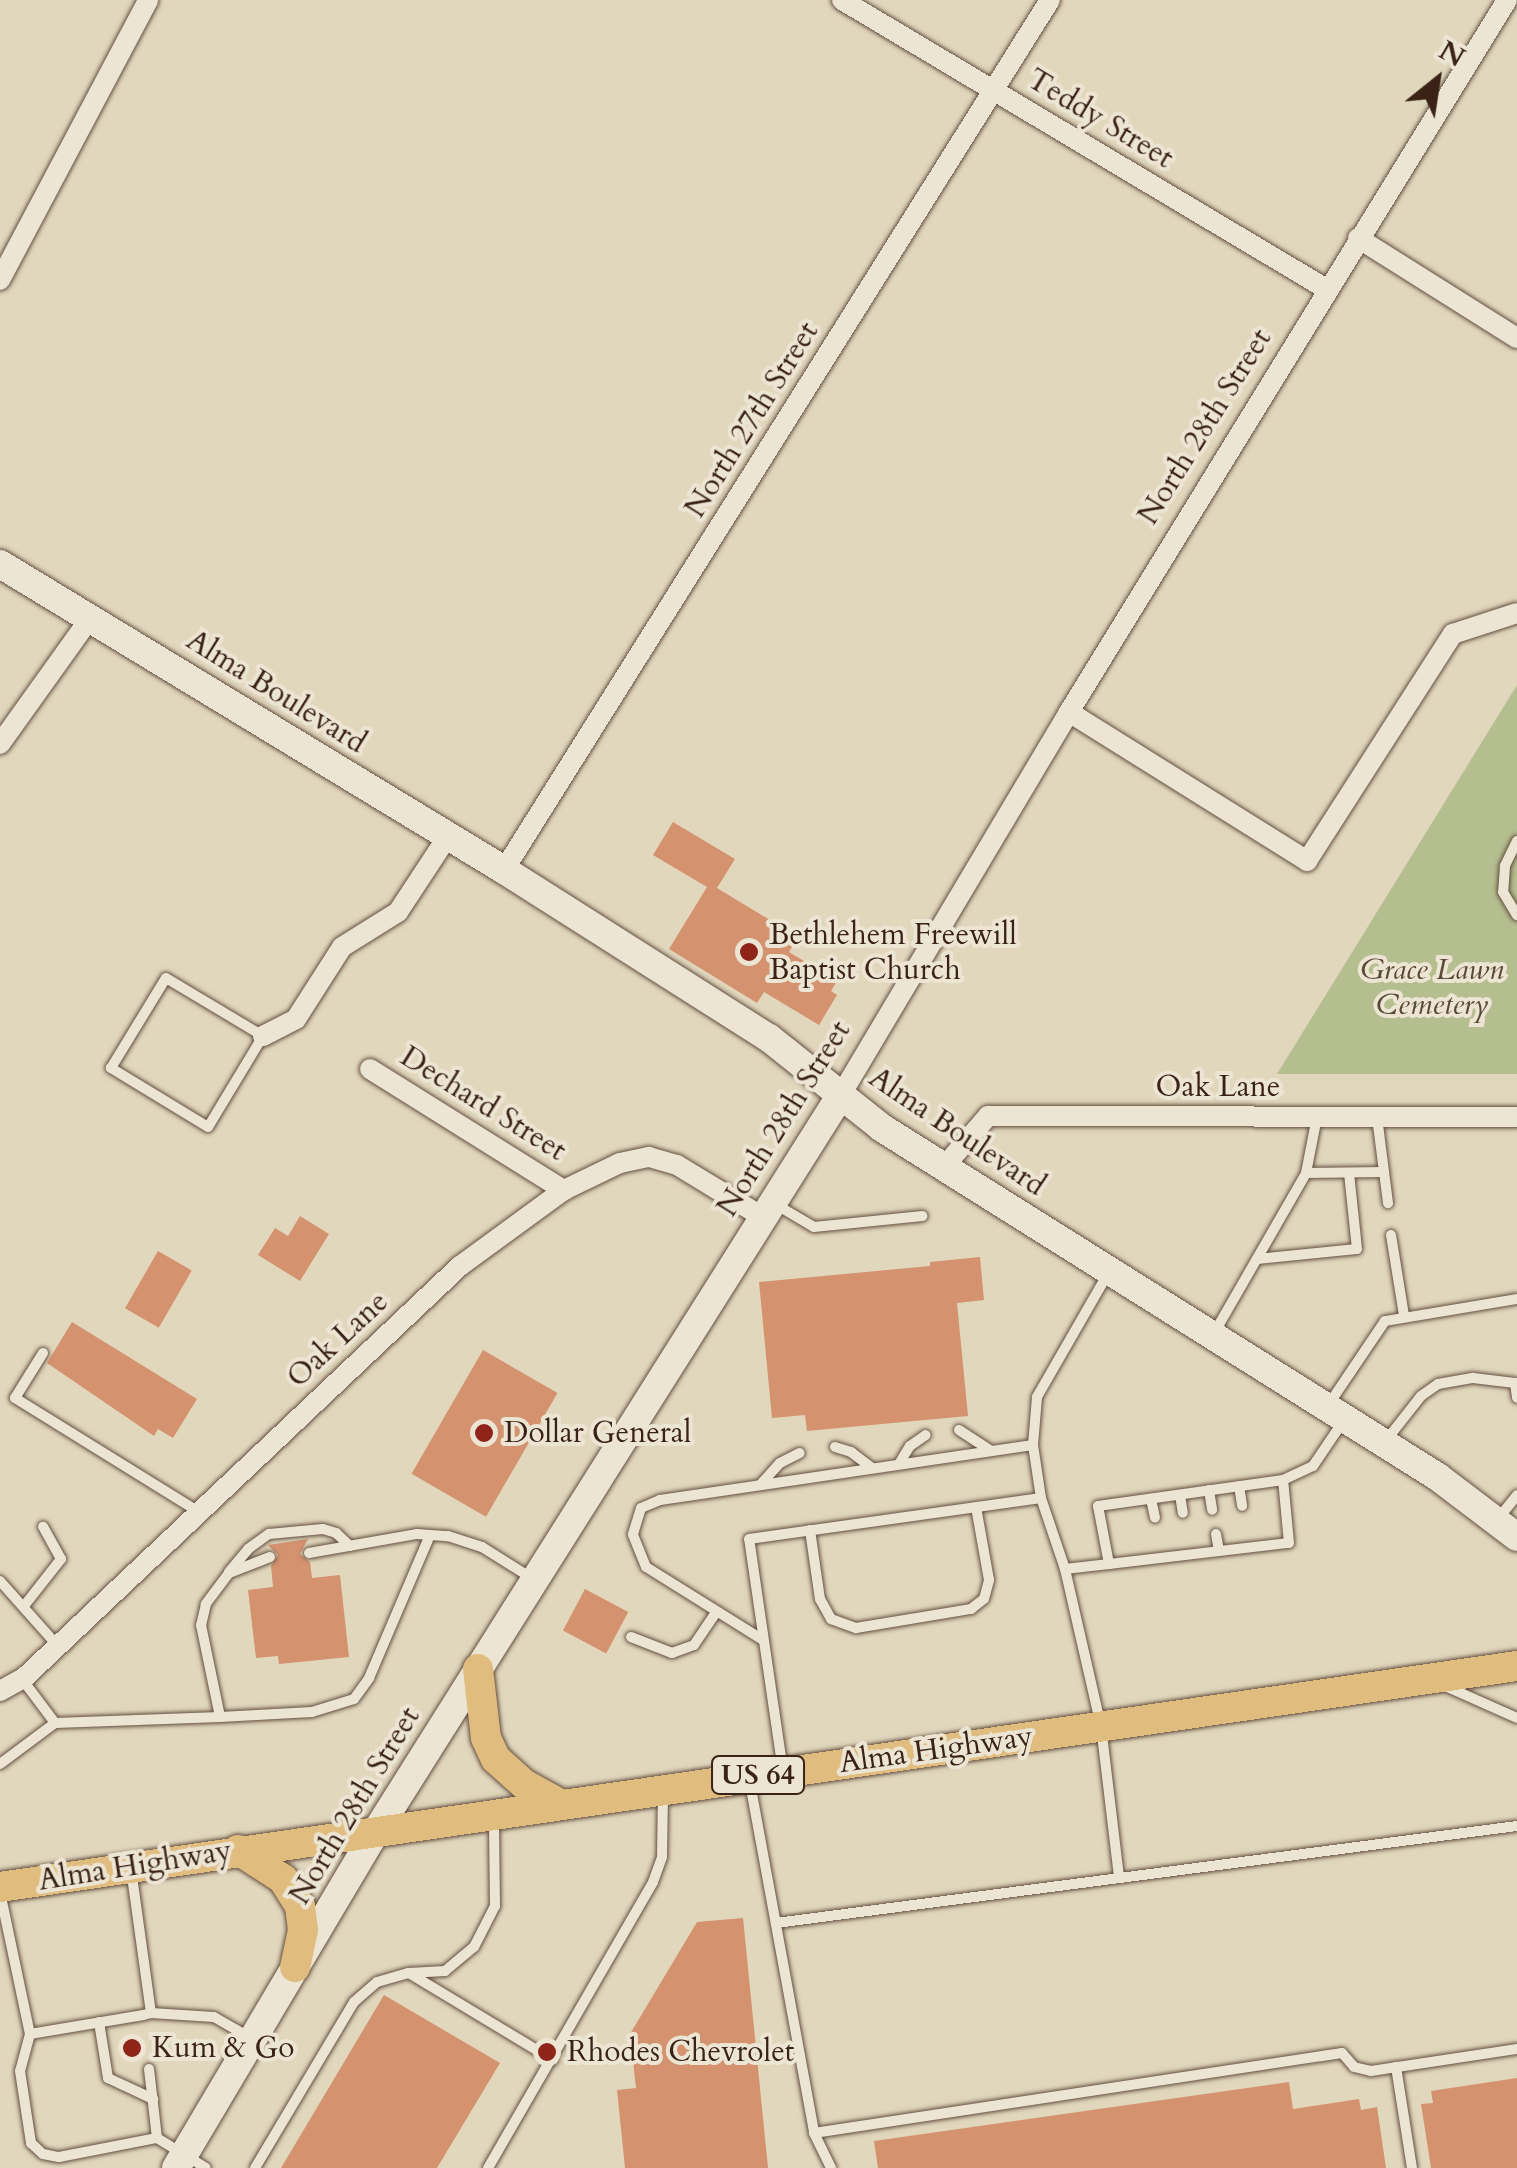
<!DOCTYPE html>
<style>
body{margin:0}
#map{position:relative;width:1517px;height:2168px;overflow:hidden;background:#e1d7bd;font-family:Cardo,serif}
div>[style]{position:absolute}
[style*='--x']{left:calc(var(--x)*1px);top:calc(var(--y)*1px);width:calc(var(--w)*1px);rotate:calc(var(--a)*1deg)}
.green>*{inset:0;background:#b5be8f}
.building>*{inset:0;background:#d4926f;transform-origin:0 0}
.roads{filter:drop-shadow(0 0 2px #644f40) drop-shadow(0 0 2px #644f40)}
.lane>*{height:10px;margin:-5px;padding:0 5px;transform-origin:5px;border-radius:5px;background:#ece5d4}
.street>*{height:20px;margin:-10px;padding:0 10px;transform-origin:10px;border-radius:10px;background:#ece5d4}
.secondary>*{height:28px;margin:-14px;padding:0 14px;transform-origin:14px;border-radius:14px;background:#ece5d4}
.primary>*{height:30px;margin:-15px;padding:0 15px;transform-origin:15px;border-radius:15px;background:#e0bc7e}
.dots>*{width:28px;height:28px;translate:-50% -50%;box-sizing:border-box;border:5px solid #ece5d4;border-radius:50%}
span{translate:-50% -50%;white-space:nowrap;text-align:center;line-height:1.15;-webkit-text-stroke:8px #ece5d4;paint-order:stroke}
.shield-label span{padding:2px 8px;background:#ece5d4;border:2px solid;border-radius:8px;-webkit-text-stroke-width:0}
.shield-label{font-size:28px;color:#3a2217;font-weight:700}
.street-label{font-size:30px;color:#3a2217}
.poi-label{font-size:30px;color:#3a2217}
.left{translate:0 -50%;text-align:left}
.park-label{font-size:30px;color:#594935;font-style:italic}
.north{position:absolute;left:1387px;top:30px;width:100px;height:100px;-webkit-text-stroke:8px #ece5d4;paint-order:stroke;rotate:30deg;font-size:28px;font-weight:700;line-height:40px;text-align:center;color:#3a2217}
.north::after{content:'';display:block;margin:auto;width:35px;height:45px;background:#3a2217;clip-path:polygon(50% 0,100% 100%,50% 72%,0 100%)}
</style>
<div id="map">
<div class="green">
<i style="clip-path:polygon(1517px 685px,1517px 1074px,1277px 1074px)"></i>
</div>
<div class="building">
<i style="clip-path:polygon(673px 822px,735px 859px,717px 888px,798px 937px,789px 952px,837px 981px,831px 991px,837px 995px,819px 1025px,764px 992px,757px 1003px,669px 949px,707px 887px,653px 855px)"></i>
<i style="clip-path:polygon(300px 1216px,329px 1234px,300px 1281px,258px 1255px,275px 1228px,288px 1236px)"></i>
<i style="left:158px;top:1251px;width:39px;height:66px;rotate:30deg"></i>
<i style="clip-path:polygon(980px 1257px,984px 1300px,957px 1303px,968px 1416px,807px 1431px,805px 1415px,772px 1418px,759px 1282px,930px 1266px,930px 1262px)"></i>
<i style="clip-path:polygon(72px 1322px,197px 1399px,173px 1438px,158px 1429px,154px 1436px,47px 1363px)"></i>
<i style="left:483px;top:1350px;width:86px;height:143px;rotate:30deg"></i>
<i style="clip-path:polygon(308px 1539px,300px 1554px,310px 1562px,312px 1578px,340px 1575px,349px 1657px,279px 1664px,278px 1656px,256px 1658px,248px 1590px,273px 1587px,271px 1566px,278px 1555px,268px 1545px)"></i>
<i style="left:585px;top:1589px;width:49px;height:47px;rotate:28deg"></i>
<i style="clip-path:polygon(743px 1918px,768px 2168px,625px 2168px,617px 2090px,636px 2088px,630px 2034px,697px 1922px)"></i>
<i style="clip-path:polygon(384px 1995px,500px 2063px,437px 2168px,281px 2168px)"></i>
<i style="clip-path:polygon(1517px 2078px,1517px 2168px,1431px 2168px,1421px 2104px,1433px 2103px,1431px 2091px)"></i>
<i style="clip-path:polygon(1289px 2082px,1293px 2109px,1359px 2099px,1361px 2110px,1377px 2107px,1386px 2168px,878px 2168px,874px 2141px)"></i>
</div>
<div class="roads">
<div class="lane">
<i style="--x:1517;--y:841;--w:28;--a:116"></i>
<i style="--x:1505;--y:866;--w:26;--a:94"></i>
<i style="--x:1503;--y:892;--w:27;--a:59"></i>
<i style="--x:166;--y:978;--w:113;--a:30.9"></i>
<i style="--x:263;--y:1036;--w:106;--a:121.1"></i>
<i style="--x:208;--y:1127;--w:114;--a:-148.7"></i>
<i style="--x:111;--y:1068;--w:105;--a:-58.6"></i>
<i style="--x:1377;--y:1117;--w:87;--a:82.7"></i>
<i style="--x:1306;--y:1173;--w:78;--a:-0.7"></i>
<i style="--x:775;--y:1204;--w:45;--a:30.5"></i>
<i style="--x:814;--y:1227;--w:109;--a:-5.8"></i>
<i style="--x:1391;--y:1235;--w:81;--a:80.8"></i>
<i style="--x:1257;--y:1259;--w:100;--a:-5.7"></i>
<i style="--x:1357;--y:1249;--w:76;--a:-96"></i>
<i style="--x:1213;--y:1335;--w:187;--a:-60.1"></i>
<i style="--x:1306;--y:1173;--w:57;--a:-78.9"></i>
<i style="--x:43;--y:1353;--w:53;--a:121.9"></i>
<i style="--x:15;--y:1398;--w:216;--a:31.8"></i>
<i style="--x:1329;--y:1404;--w:100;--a:-56"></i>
<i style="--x:1385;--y:1321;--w:134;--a:-9.5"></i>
<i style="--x:959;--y:1430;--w:38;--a:33"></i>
<i style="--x:1384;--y:1443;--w:60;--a:-51.8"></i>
<i style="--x:1421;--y:1396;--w:21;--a:-35"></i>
<i style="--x:1438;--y:1384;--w:36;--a:-10"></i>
<i style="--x:1473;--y:1378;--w:42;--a:6.8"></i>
<i style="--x:1515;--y:1383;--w:15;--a:82"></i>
<i style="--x:835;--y:1447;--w:17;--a:17"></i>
<i style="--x:851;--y:1452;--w:26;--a:37"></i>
<i style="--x:899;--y:1464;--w:21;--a:-59"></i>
<i style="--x:910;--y:1446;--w:19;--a:-35"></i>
<i style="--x:761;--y:1484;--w:28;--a:-48"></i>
<i style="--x:780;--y:1463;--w:22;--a:-27"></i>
<i style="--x:1239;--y:1486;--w:20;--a:81"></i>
<i style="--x:1209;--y:1490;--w:20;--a:81"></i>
<i style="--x:1180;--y:1495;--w:18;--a:81"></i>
<i style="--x:1041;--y:1498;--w:54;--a:-98.6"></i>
<i style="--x:1033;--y:1445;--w:48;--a:-85.2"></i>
<i style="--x:1037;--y:1397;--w:144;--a:-60.1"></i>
<i style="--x:1151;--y:1499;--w:19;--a:78"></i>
<i style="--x:1497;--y:1520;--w:32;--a:-51"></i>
<i style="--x:810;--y:1530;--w:70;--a:81.8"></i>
<i style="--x:820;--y:1599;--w:23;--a:61"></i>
<i style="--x:831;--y:1619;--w:27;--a:20"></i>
<i style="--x:856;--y:1628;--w:117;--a:-9.4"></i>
<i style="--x:971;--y:1609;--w:16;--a:-38"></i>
<i style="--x:984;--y:1599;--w:20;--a:-75"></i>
<i style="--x:989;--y:1580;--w:74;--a:-100.1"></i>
<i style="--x:1216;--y:1534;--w:17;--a:80"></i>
<i style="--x:309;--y:1553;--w:110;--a:-10"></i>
<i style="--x:417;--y:1534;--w:31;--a:4"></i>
<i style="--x:448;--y:1536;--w:36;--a:18"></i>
<i style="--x:482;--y:1547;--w:60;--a:32.1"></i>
<i style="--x:270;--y:1557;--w:44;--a:158.7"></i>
<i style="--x:229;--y:1573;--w:39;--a:127"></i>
<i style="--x:206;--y:1604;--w:22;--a:103"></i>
<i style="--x:201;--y:1625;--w:94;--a:78.3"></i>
<i style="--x:220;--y:1717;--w:92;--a:-3.1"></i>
<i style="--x:312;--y:1712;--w:44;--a:-17.2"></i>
<i style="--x:354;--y:1699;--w:26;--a:-54"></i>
<i style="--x:369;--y:1678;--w:155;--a:-66.9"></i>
<i style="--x:1109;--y:1564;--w:181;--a:-6.7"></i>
<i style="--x:1289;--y:1543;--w:63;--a:-95.4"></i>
<i style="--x:1065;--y:1569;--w:44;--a:-6.5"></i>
<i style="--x:1109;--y:1564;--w:59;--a:-100.7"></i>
<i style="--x:1098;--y:1506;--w:187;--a:-8"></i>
<i style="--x:1283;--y:1480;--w:33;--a:-25"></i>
<i style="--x:1313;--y:1466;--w:55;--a:-56"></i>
<i style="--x:229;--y:1572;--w:30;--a:-50"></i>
<i style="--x:248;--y:1549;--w:26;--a:-36"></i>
<i style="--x:269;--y:1534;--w:54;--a:-5.3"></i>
<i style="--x:323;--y:1529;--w:14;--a:17"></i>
<i style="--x:336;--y:1533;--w:19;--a:43"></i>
<i style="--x:0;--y:1581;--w:86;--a:48.3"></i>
<i style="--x:24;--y:1606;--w:60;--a:-51.8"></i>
<i style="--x:61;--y:1559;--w:37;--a:-119"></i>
<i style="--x:631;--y:1637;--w:44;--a:21.3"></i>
<i style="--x:672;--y:1653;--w:23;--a:-20"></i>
<i style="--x:694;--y:1645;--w:40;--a:-56"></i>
<i style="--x:763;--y:1640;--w:138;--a:-148"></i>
<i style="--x:646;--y:1567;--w:35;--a:-112"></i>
<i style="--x:633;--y:1534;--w:27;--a:-73"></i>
<i style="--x:641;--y:1508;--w:21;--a:-23"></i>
<i style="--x:660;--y:1500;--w:377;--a:-8.4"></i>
<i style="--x:22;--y:1679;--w:55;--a:53.1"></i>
<i style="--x:55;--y:1723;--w:165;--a:-2.1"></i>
<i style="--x:1443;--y:1685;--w:81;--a:24"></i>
<i style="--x:0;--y:1764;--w:69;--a:-36.7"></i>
<i style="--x:783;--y:1771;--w:234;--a:-98.3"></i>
<i style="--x:749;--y:1539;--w:295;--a:-8"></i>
<i style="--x:1041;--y:1498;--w:75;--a:71.3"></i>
<i style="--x:1065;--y:1569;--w:161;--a:77.1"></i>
<i style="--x:1101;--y:1726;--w:153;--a:83.2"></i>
<i style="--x:750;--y:1783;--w:356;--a:79.6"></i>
<i style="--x:814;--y:2133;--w:39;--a:64"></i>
<i style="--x:0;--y:1892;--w:145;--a:78.1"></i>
<i style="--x:30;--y:2034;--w:115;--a:-9.5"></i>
<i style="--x:143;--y:2015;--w:8;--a:-14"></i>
<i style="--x:151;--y:2013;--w:145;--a:-97.9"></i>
<i style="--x:776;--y:1923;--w:747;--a:-7.46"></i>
<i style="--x:409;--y:1973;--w:168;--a:31.1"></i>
<i style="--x:151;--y:2013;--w:63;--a:3.6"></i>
<i style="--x:214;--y:2017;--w:40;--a:29.7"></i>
<i style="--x:99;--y:2022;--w:57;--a:80.9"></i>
<i style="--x:108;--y:2078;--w:50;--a:25"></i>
<i style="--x:30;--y:2034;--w:38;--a:105"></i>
<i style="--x:20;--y:2071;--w:73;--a:81.3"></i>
<i style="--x:31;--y:2143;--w:16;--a:43"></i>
<i style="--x:43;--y:2154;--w:16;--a:11"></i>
<i style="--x:59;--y:2157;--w:100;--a:-11"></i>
<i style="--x:157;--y:2138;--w:57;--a:31.5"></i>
<i style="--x:1396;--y:2067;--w:102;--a:81"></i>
<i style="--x:149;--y:2069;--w:69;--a:83.4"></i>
<i style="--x:814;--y:2133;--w:534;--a:-8.62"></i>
<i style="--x:1342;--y:2053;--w:18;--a:49"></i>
<i style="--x:1354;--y:2067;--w:17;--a:13"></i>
<i style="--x:1371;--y:2071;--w:148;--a:-8.6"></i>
<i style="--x:255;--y:2168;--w:193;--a:-59.2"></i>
<i style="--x:354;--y:2002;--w:30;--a:-41"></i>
<i style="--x:377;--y:1982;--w:33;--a:-16"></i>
<i style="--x:409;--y:1973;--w:36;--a:-3"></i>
<i style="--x:445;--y:1971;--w:38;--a:-40"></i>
<i style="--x:474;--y:1947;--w:46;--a:-62.9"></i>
<i style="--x:495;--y:1906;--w:88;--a:-90.7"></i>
<i style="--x:488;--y:2168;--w:330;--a:-60"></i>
<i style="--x:653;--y:1882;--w:27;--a:-70"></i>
<i style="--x:662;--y:1857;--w:62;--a:-89.1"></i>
</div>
<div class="street">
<i style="--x:842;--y:0;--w:566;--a:30.82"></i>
<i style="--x:1358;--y:238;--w:188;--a:32.2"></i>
<i style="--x:0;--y:280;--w:317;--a:-62.1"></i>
<i style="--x:1069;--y:712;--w:281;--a:32"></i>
<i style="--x:1307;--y:861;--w:270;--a:-57.3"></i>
<i style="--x:1453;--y:634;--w:67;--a:-18.2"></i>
<i style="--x:0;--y:744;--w:156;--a:-54.4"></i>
<i style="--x:504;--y:870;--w:1027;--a:-57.89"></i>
<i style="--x:263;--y:1036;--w:37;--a:-27"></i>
<i style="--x:296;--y:1019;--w:85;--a:-57.4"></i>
<i style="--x:342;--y:947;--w:66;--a:-32"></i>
<i style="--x:398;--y:912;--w:91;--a:-56.7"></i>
<i style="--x:370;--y:1069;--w:229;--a:32"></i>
<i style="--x:842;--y:1093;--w:443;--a:-59.2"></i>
<i style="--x:1069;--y:712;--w:836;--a:-58.4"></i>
<i style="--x:943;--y:1168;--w:69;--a:-49.1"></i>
<i style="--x:988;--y:1116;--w:529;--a:0.11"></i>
<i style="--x:0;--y:1691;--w:29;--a:-29"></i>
<i style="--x:25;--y:1677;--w:598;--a:-43.38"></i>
<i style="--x:460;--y:1266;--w:129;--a:-36.2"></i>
<i style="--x:564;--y:1190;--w:62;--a:-25.7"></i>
<i style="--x:620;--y:1163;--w:30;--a:-12"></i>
<i style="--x:649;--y:1157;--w:29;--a:16"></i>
<i style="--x:677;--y:1165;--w:98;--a:31.3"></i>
</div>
<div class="secondary">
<i style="--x:0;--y:564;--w:590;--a:31.26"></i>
<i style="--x:504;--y:870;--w:314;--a:32.4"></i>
<i style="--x:769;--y:1038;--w:144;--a:38.5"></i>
<i style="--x:882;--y:1128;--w:656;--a:32.12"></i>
<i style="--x:1438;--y:1477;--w:99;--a:37.2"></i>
<i style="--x:176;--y:2168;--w:393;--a:-59.3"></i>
<i style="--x:377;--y:1830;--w:871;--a:-57.75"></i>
</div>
<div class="primary">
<i style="--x:478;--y:1669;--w:69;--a:83.4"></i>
<i style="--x:486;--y:1738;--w:23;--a:65"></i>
<i style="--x:496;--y:1759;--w:38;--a:42"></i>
<i style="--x:524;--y:1784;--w:41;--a:29.1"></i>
<i style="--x:238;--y:1850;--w:54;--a:32.8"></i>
<i style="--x:283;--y:1879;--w:32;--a:58"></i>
<i style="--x:300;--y:1906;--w:24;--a:83"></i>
<i style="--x:303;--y:1930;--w:38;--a:102"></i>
<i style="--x:0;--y:1887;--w:1533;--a:-8.29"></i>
</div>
</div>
<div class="dots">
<i style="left:749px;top:952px;background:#8f2418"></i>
<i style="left:484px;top:1433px;background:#8f2418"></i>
<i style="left:132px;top:2048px;background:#8f2418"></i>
<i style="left:547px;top:2052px;background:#8f2418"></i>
</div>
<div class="shield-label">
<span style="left:758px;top:1775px">US 64</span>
</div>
<div class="street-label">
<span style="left:1100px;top:119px;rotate:31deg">Teddy Street</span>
<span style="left:752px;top:420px;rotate:-58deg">North 27th Street</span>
<span style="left:1205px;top:427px;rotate:-58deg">North 28th Street</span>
<span style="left:276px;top:692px;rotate:32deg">Alma Boulevard</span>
<span style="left:1218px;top:1087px">Oak Lane</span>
<span style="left:483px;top:1104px;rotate:32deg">Dechard Street</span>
<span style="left:784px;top:1119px;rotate:-58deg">North 28th Street</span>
<span style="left:957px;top:1132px;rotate:34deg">Alma Boulevard</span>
<span style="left:338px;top:1340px;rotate:-43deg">Oak Lane</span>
<span style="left:936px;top:1750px;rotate:-8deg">Alma Highway</span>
<span style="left:355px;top:1806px;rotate:-59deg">North 28th Street</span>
<span style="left:135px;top:1866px;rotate:-9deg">Alma Highway</span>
</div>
<div class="poi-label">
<span class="left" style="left:769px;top:952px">Bethlehem Freewill<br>Baptist Church</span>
<span class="left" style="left:504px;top:1433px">Dollar General</span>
<span class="left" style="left:152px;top:2048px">Kum &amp; Go</span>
<span class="left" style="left:567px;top:2052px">Rhodes Chevrolet</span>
</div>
<div class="park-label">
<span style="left:1432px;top:987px">Grace Lawn<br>Cemetery</span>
</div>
<div class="north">N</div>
</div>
